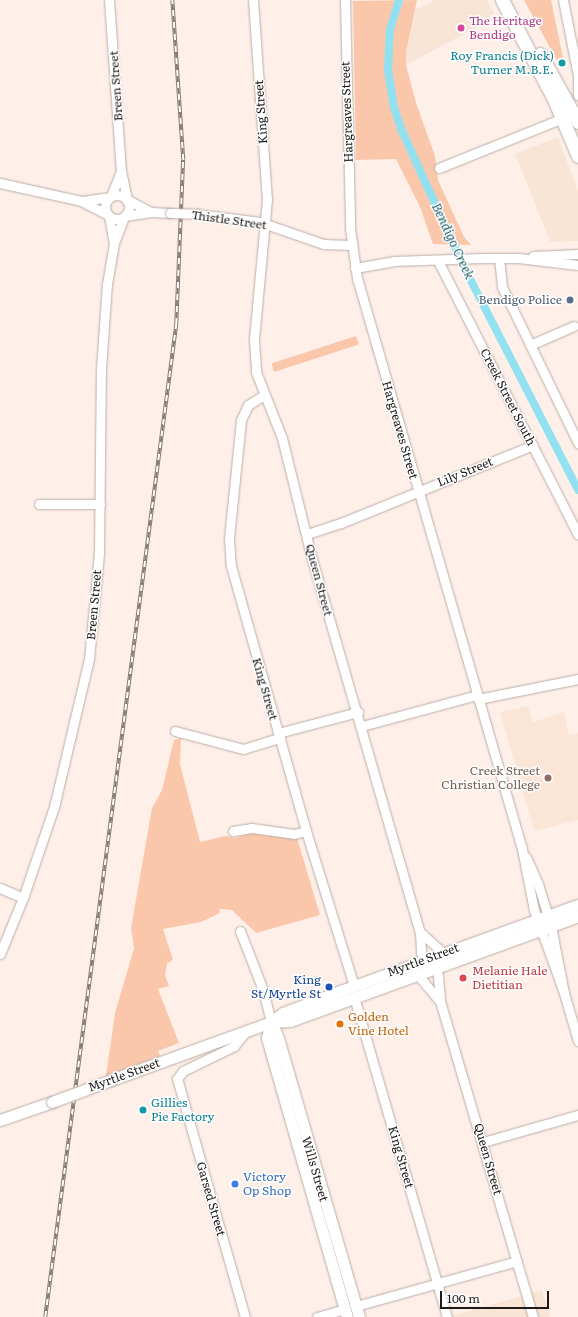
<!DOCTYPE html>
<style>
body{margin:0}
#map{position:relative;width:578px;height:1317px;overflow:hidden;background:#fef0e9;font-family:Literata,serif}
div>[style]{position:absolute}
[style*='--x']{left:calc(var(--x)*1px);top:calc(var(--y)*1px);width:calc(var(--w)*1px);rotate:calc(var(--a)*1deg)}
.commercial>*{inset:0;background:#f9e5d6}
.education>*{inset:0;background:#fbe5d7}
.green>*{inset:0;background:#fbc7ab;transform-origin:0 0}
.canal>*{height:8px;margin:-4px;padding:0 4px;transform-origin:4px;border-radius:4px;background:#92e1f1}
.roads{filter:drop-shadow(0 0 1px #baada7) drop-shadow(0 0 1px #baada7)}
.minor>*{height:9px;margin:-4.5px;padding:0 4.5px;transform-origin:4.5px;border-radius:4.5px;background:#fff}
.minor>.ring{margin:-4.5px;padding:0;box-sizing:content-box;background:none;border:9px solid #fff;border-radius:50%}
.major>*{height:11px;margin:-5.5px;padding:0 5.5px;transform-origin:5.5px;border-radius:5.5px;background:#fff}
.highway>*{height:13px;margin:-6.5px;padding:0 6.5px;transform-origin:6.5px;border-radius:6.5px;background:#fff}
.rail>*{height:3.5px;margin-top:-1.75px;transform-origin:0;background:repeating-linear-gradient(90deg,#fff 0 6px,#857c77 0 12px);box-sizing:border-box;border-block:1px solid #857c77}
.bridges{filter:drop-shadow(0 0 1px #baada7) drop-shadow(0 0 1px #baada7)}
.minor-bridge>*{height:9px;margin:-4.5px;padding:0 4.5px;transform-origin:4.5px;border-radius:4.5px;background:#fff}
.major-bridge>*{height:11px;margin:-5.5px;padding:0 5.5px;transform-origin:5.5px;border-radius:5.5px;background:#fff}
.dots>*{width:11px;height:11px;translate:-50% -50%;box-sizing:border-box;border:2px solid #fff;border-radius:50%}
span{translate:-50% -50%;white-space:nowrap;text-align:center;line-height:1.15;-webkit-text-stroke:3px #fff;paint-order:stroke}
.hotel-label{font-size:12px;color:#b23c85}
.left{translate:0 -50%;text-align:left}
.culture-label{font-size:12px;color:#0d838f}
.right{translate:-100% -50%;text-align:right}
.street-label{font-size:12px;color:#1e1a17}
.service-label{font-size:12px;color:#4e5e75}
.education-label{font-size:12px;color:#785e54}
.health-label{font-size:12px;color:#be3a42}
.transit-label{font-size:12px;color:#164399}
.food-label{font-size:12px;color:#c56008}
.shop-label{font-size:12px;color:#366cbe}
.water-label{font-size:13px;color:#1c5d69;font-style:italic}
.scale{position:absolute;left:440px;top:1291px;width:109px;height:18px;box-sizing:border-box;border:2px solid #1e1a17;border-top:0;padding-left:5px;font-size:12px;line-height:14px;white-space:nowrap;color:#1e1a17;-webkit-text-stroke:3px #fff;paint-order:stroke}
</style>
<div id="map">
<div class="commercial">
<i style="clip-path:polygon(435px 0,487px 0,496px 17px,406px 65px,406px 52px,415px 10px)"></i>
<i style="clip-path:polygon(558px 137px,578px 191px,578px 241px,550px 242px,515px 154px)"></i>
<i style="clip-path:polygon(542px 1290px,550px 1317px,448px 1317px)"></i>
</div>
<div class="education">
<i style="clip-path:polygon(528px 706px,533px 722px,564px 712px,569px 735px,578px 733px,578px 820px,534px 831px,500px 712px)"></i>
</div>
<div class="green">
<i style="clip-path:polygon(417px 0,406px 52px,406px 65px,416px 103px,435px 156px,438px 180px,464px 237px,471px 245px,433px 244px,420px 207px,396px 159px,356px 160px,353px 1px)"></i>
<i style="clip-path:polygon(524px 0,551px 0,565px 67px,561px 68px)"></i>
<i style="left:356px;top:336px;width:9px;height:89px;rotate:72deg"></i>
<i style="clip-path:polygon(181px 738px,180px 764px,200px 842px,225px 836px,236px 838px,251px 832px,297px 838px,320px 915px,256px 933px,232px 910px,219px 909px,220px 913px,201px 922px,163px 929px,173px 960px,167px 963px,165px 975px,169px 986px,158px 989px,179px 1043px,158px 1051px,160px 1056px,106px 1076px,115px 1013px,134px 948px,131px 928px,152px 808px,162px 790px,174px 740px)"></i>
</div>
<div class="canal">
<i style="--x:399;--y:0;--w:30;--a:107"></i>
<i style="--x:390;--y:29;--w:41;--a:92.8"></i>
<i style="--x:388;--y:70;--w:37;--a:81"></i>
<i style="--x:394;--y:107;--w:25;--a:72"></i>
<i style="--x:402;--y:131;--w:152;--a:65.5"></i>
<i style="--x:465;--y:269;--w:248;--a:62.9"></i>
</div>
<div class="roads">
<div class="minor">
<i style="--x:109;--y:0;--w:171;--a:86"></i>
<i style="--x:121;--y:171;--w:29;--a:78"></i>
<i style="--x:253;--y:0;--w:199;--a:86"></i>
<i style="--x:267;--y:199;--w:142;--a:95.3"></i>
<i style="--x:254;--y:340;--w:32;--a:86"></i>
<i style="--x:256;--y:372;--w:71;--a:68.5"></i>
<i style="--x:282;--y:438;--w:125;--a:76.1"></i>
<i style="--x:312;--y:559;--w:388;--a:73.9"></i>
<i style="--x:420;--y:932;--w:20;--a:87"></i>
<i style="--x:421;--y:952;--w:15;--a:74"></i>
<i style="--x:345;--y:0;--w:228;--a:88.7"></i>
<i style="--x:350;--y:228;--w:50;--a:82"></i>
<i style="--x:357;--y:278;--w:594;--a:73.88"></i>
<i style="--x:522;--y:849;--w:62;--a:78.9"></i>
<i style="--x:534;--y:910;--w:88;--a:70.1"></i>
<i style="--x:563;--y:0;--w:77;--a:78.8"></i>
<i style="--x:578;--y:75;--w:20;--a:90"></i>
<i style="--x:439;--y:168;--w:134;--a:-22"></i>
<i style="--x:0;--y:183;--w:83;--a:12.5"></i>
<i style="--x:81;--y:201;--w:30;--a:27"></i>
<i class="ring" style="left:105px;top:195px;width:15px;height:15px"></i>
<i style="--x:111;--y:196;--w:27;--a:-68"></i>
<i style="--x:128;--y:200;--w:26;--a:28"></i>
<i style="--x:82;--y:201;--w:27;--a:-8"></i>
<i style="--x:197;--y:214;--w:64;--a:7.2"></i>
<i style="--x:260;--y:222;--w:67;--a:19.2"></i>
<i style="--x:323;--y:244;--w:28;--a:2"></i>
<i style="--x:109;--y:216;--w:27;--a:80"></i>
<i style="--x:125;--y:216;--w:26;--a:-9"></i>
<i style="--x:151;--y:212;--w:19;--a:3"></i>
<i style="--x:533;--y:256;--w:45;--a:-2.5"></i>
<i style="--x:499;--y:258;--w:29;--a:84"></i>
<i style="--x:502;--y:287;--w:174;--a:64"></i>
<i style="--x:438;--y:261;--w:307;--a:62.9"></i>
<i style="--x:355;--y:268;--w:39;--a:-10"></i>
<i style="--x:393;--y:261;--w:90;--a:-1.9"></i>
<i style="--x:483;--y:258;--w:35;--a:0"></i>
<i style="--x:518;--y:258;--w:60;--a:6.7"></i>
<i style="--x:530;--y:345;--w:48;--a:-23.4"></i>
<i style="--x:264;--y:395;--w:19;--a:148"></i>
<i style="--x:248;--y:405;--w:17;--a:115"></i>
<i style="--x:241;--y:420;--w:120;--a:95.8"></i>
<i style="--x:229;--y:539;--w:27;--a:86"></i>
<i style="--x:231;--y:566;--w:275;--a:74.2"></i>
<i style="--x:306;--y:831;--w:162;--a:72.8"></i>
<i style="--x:39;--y:504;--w:61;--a:0"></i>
<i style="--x:307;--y:534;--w:36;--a:-18"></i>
<i style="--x:341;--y:523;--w:207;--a:-22.1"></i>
<i style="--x:478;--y:699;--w:102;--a:-11.3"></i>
<i style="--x:362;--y:726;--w:119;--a:-15.1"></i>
<i style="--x:175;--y:731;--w:70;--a:14.8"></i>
<i style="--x:243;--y:749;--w:39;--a:-17"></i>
<i style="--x:278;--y:733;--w:83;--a:-14.7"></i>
<i style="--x:233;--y:831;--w:19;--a:-9"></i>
<i style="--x:252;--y:828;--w:42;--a:8.1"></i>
<i style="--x:294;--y:834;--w:12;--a:-14"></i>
<i style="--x:526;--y:857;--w:30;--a:66"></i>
<i style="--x:538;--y:884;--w:44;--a:72.8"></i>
<i style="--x:551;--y:926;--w:68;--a:79"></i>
<i style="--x:564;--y:993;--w:50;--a:73.7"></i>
<i style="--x:0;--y:888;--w:25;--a:23"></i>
<i style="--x:240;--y:931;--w:63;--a:68.7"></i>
<i style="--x:263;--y:990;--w:33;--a:76"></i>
<i style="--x:420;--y:932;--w:31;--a:42"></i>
<i style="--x:0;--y:954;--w:61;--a:-67.7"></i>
<i style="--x:23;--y:898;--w:96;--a:-71.2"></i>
<i style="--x:54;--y:807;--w:152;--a:-76.7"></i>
<i style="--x:89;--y:659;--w:106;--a:-84.6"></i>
<i style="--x:99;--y:553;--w:184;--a:-89.4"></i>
<i style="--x:101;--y:369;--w:85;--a:-86"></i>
<i style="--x:107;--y:284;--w:42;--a:-80.3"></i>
<i style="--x:114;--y:243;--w:28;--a:-69"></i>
<i style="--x:434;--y:961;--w:16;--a:75"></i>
<i style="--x:438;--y:976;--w:25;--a:85"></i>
<i style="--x:417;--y:974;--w:35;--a:50"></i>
<i style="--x:440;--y:1001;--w:329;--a:73.6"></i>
<i style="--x:354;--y:997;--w:333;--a:73.8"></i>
<i style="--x:483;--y:1142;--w:99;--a:-15.9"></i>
<i style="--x:356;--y:1306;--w:167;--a:-15.6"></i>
<i style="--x:245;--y:1317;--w:248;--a:-105.9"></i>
<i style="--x:177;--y:1079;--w:10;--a:-53"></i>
<i style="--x:183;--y:1071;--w:57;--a:-26.1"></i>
<i style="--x:234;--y:1046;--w:21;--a:-51"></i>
<i style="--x:317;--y:1317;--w:29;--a:-16"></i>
</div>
<div class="major">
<i style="--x:271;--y:1022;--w:19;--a:-3"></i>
<i style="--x:290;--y:1021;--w:307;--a:-20"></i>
<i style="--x:271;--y:1022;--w:17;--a:66"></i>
<i style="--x:278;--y:1038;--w:291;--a:73.8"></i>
<i style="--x:271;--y:1022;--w:16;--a:104"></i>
<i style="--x:267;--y:1038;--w:290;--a:74"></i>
<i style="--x:111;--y:1080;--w:170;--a:-19.9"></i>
<i style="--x:271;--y:1022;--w:15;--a:-37"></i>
<i style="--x:283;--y:1013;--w:64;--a:-21"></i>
<i style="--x:343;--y:990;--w:250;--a:-19.9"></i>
<i style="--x:0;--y:1120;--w:55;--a:-19.1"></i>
</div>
<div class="highway">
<i style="--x:502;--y:0;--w:110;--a:62.3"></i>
<i style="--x:553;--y:97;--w:64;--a:67"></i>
<i style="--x:540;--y:54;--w:78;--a:60.8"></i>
</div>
</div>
<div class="rail">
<i style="--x:45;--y:1317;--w:1002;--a:-82.48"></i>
<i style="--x:176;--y:324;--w:164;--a:-87.6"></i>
<i style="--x:183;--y:160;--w:160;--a:-93.9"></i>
</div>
<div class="bridges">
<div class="minor-bridge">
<i style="--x:170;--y:213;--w:27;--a:2"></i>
</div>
<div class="major-bridge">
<i style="--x:52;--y:1102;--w:63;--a:-20.4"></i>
</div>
</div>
<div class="dots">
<i style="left:461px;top:28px;background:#d1479c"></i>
<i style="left:562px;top:63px;background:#0f9aa8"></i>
<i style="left:570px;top:300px;background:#5c6f8a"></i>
<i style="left:548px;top:778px;background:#8d6e63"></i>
<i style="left:463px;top:978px;background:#e0444e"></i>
<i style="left:329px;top:987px;background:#1a4fb4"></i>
<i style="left:340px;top:1024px;background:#e8710a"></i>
<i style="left:143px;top:1110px;background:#0f9aa8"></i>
<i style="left:235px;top:1184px;background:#3f7fe0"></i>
</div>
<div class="hotel-label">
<span class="left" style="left:469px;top:28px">The Heritage<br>Bendigo</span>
</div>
<div class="culture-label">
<span class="right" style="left:554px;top:63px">Roy Francis (Dick)<br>Turner M.B.E.</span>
<span class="left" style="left:151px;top:1110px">Gillies<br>Pie Factory</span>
</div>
<div class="street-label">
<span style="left:116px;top:86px;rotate:-94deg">Breen Street</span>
<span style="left:261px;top:112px;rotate:-94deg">King Street</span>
<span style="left:347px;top:112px;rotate:-92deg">Hargreaves Street</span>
<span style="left:229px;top:220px;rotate:8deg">Thistle Street</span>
<span style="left:508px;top:397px;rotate:63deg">Creek Street South</span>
<span style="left:400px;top:430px;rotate:74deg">Hargreaves Street</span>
<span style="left:465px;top:472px;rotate:-22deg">Lily Street</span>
<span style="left:319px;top:580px;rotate:75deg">Queen Street</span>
<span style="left:94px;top:605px;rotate:-85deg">Breen Street</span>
<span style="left:265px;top:689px;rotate:74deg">King Street</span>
<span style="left:423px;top:960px;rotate:-20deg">Myrtle Street</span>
<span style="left:124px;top:1075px;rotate:-20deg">Myrtle Street</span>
<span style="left:401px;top:1157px;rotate:74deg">King Street</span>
<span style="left:488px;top:1159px;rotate:74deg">Queen Street</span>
<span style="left:315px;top:1169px;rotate:74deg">Wills Street</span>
<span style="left:211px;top:1199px;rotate:74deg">Garsed Street</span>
</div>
<div class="service-label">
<span class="right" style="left:562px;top:300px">Bendigo Police</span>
</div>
<div class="education-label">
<span class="right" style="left:540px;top:778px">Creek Street<br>Christian College</span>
</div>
<div class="health-label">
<span class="left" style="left:472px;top:978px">Melanie Hale<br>Dietitian</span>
</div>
<div class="transit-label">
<span class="right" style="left:321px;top:987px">King<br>St/Myrtle St</span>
</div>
<div class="food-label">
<span class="left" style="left:348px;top:1024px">Golden<br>Vine Hotel</span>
</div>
<div class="shop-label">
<span class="left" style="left:243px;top:1184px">Victory<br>Op Shop</span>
</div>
<div class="water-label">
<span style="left:453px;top:241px;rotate:65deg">Bendigo Creek</span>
</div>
<div class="scale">100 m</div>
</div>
